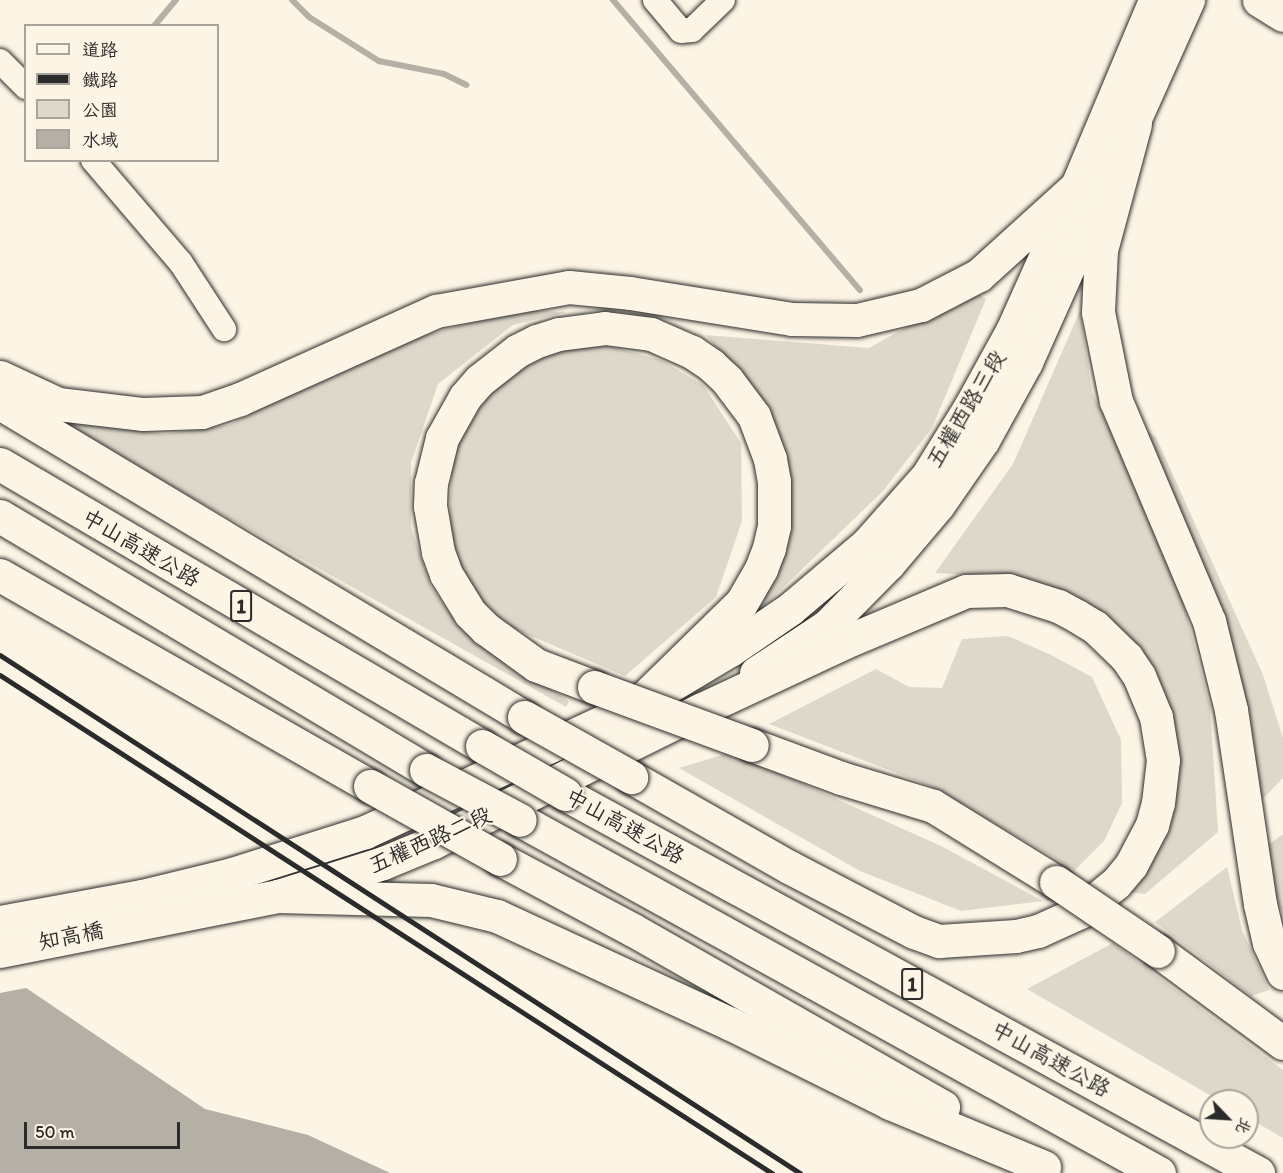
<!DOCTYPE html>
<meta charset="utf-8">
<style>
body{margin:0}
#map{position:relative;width:1283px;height:1173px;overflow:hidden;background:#fcf5e5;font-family:Itim,"LXGW WenKai TC",sans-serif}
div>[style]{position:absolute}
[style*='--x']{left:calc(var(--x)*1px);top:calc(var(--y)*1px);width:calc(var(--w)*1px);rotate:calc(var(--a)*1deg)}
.green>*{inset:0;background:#ded8ca}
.water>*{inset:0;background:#b4b0a5}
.pier>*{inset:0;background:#fcf5e5}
.stream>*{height:6px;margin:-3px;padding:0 3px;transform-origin:3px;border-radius:3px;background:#b4b0a5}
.roads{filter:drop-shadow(0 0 2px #2b2b2b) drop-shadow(0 0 2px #2b2b2b)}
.street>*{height:24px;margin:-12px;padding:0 12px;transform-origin:12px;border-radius:12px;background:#fcf5e5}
.secondary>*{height:33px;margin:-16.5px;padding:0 16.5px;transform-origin:16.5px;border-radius:16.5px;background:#fcf5e5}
.highway>*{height:33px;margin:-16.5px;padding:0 16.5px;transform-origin:16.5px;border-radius:16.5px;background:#fcf5e5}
.rail>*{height:4.5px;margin:-2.25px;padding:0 2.25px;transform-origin:2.25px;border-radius:2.25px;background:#2b2b2b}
.bridges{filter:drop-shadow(0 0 2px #2b2b2b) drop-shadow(0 0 2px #2b2b2b)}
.highway-bridge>*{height:33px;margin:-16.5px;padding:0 16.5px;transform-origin:16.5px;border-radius:16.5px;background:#fcf5e5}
span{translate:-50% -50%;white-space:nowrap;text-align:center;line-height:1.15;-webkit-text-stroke:4.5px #fcf5e5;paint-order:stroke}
.shield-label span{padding:2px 4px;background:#fcf5e5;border:2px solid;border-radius:4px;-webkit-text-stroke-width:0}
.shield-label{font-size:21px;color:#2b2b2b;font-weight:700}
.street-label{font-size:22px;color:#2b2b2b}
.legend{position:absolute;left:24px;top:24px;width:195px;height:138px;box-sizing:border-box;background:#fcf5e5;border:2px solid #a8a49b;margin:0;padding:8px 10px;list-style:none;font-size:18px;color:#2b2b2b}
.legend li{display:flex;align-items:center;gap:12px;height:30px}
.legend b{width:30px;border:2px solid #a8a49b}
.north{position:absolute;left:1199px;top:1089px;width:60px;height:60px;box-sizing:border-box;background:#fcf5e5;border:2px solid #a8a49b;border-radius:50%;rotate:115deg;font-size:16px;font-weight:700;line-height:24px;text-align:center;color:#2b2b2b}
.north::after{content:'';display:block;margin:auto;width:21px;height:27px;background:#2b2b2b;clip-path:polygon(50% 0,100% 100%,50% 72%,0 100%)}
.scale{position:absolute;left:24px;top:1122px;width:156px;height:27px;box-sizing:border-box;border:3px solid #2b2b2b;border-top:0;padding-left:8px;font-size:18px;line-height:21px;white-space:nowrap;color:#2b2b2b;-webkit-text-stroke:4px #fcf5e5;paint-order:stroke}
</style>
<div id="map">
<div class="green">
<i style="clip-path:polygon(972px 290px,986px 299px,932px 428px,883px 491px,763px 607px,787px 519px,765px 407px,706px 335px,869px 348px)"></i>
<i style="clip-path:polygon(522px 310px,566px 312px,513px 325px,438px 384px,411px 463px,411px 527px,431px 587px,462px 630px,566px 699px,569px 702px,566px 707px,45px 415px,164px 434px,229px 425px,385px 345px)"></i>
<i style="clip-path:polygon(1080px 311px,1092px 392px,1172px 559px,1210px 706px,1218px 832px,1145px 894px,1130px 892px,1178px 785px,1145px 655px,1012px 577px,935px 573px,1013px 464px)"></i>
<i style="clip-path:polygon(610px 346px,661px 360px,703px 385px,741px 443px,742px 521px,716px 597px,625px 676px,510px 627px,470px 590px,449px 531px,452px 464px,474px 402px,531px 351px)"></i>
<i style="clip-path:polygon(1145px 430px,1156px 437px,1263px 675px,1283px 738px,1283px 778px,1257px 805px)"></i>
<i style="clip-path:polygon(1008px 636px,1051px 655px,1092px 677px,1121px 740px,1122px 803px,1104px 841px,1075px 870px,933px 787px,769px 724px,876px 669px,909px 687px,942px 688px,962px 639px)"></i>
<i style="clip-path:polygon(732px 752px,941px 846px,1043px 901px,961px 911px,860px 871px,679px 768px)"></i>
<i style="clip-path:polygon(1283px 834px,1283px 914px,1266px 877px,1261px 850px)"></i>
<i style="clip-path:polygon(1227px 867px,1242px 930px,1269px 990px,1251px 996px,1155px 922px)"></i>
<i style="clip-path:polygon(1113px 943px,1283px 1070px,1283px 1138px,1247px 1117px,1247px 1101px,1220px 1101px,1027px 989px)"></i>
</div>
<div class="water">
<i style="clip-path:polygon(0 961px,10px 977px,205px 1109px,308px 1135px,390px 1173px,0 1173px)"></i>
</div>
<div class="pier">
<i style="clip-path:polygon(0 958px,12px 974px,31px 987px,0 993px)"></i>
</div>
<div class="stream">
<i style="--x:292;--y:0;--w:24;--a:45"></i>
<i style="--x:309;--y:17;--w:83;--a:32.2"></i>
<i style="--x:379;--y:61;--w:66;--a:11.3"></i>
<i style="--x:444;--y:74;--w:25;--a:26"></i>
<i style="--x:613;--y:0;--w:381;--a:49.6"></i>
<i style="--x:154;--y:26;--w:34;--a:-50"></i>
</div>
<div class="roads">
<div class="street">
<i style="--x:655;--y:0;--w:40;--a:50"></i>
<i style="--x:681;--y:31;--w:11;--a:-5"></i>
<i style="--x:692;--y:30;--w:43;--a:-44.1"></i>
<i style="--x:0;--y:61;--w:37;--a:45"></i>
<i style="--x:93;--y:160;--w:135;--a:49.5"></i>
<i style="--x:181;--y:263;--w:79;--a:56.9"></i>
</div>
<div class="secondary">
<i style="--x:1259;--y:0;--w:28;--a:32"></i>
<i style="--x:756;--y:673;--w:85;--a:-33.5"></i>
<i style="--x:827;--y:626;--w:87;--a:-45.5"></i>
<i style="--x:888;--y:564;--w:77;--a:-49.7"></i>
<i style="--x:938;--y:505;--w:79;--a:-55.3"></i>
<i style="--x:983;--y:440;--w:89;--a:-61.1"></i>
<i style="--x:1026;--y:362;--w:397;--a:-65.9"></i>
<i style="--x:0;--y:922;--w:144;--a:-10.4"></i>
<i style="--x:142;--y:896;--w:93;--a:-13.7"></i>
<i style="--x:232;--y:874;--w:139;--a:-17.5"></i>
<i style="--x:365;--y:832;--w:299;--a:-24.9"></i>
<i style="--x:636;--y:706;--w:109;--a:-30.8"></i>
<i style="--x:730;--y:650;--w:73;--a:-34.3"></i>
<i style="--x:790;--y:609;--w:101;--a:-40.2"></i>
<i style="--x:867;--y:544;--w:92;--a:-48.5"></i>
<i style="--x:928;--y:475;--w:80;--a:-58.3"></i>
<i style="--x:970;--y:407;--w:87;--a:-61.1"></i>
<i style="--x:1012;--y:331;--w:159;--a:-65.9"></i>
<i style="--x:1077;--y:186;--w:202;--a:-67.2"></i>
<i style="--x:0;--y:951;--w:283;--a:-11.2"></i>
<i style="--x:278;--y:896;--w:110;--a:-17.4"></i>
<i style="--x:383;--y:863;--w:55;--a:-22.4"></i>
<i style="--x:434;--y:842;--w:297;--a:-26.4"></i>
</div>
<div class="highway">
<i style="--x:1135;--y:124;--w:131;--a:105.1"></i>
<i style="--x:1101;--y:250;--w:62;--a:92.8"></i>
<i style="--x:1098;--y:312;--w:91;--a:78.6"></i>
<i style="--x:1116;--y:401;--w:239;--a:67.1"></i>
<i style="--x:1209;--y:621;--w:92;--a:76.1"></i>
<i style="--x:1231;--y:710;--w:196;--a:81.5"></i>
<i style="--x:1260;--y:904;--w:40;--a:77"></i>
<i style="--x:1269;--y:943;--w:33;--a:65"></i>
<i style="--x:0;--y:377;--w:64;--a:25"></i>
<i style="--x:58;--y:404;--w:86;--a:6.7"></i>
<i style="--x:143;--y:414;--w:59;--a:-1.9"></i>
<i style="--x:202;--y:412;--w:40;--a:-18.9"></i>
<i style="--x:240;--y:399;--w:215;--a:-24.2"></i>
<i style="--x:436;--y:311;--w:135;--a:-10.2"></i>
<i style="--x:569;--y:287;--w:61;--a:5.6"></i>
<i style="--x:630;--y:293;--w:164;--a:9.1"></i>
<i style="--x:792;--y:319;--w:65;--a:0.9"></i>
<i style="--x:857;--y:320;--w:66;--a:-13.2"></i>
<i style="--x:921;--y:305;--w:65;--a:-27.3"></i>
<i style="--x:979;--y:275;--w:132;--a:-42.2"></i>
<i style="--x:0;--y:403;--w:611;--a:30.93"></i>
<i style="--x:0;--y:464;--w:558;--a:30.33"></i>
<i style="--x:0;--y:516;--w:496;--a:30.8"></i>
<i style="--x:0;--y:575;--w:426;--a:29.7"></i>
<i style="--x:594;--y:687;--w:62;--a:-159.2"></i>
<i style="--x:536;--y:665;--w:62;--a:-144.2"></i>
<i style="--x:486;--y:629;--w:23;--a:-135"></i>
<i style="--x:470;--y:613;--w:46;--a:-121.6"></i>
<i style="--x:446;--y:574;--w:23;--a:-110"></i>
<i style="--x:438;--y:552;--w:47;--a:-99.9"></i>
<i style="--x:430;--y:506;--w:23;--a:-88"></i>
<i style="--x:431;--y:483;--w:46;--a:-76.3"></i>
<i style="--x:442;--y:438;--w:47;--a:-60.7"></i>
<i style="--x:465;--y:397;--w:23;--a:-49"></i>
<i style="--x:480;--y:380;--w:47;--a:-38.1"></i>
<i style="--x:517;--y:351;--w:22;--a:-27"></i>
<i style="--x:537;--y:341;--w:23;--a:-18"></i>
<i style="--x:559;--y:334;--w:46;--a:-7.4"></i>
<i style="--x:605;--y:328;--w:46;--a:7.4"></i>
<i style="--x:651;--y:334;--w:45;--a:23.7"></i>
<i style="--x:692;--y:352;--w:23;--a:34"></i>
<i style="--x:711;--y:365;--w:22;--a:43"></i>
<i style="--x:727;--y:380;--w:45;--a:53.1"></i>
<i style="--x:754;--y:416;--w:46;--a:69.6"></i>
<i style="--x:770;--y:459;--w:22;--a:80"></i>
<i style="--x:774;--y:481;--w:45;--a:90"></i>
<i style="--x:774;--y:526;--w:23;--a:103"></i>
<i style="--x:769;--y:548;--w:22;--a:111"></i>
<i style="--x:761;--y:569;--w:39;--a:120"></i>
<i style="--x:741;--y:603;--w:147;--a:135.6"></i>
<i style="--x:752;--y:745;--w:95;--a:20.3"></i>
<i style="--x:841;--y:778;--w:96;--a:16.9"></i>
<i style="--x:933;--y:806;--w:145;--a:31.7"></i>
<i style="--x:631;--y:777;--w:182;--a:29.7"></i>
<i style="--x:789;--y:867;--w:141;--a:27.5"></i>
<i style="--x:914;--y:932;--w:27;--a:20"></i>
<i style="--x:939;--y:941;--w:77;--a:-3.7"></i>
<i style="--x:1016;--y:936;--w:23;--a:-13"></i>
<i style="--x:1038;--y:931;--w:46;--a:-24.3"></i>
<i style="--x:1080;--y:912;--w:46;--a:-38.9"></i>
<i style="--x:1116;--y:883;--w:23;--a:-50"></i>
<i style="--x:1131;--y:865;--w:45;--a:-62.3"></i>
<i style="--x:1152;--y:825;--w:23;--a:-75"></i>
<i style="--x:1158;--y:803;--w:43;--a:-83.4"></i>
<i style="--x:1163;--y:760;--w:44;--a:-99.2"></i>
<i style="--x:1156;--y:717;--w:44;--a:-112.5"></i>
<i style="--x:1139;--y:676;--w:22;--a:-124"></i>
<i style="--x:1127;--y:658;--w:45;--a:-135.9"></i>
<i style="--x:1095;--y:627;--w:21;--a:-149"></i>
<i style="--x:1077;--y:616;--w:21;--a:-152"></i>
<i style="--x:1058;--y:606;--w:52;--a:-162.3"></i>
<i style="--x:1008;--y:590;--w:42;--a:178.6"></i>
<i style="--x:966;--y:591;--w:134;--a:157.1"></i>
<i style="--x:843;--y:643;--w:156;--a:154.9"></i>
<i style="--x:565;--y:794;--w:790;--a:28.67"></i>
<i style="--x:520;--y:820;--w:730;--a:28.92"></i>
<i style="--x:500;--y:859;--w:151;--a:28.1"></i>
<i style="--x:633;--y:930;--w:357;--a:29.7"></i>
<i style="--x:278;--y:896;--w:153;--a:1.5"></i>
<i style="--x:431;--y:900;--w:68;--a:13.6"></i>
<i style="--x:497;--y:916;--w:258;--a:24.8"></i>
<i style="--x:731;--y:1024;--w:178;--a:26.4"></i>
<i style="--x:890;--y:1103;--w:167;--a:22.6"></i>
<i style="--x:1158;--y:951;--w:155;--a:36.4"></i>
</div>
</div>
<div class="rail">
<i style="--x:0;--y:655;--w:953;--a:32.92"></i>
<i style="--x:0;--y:675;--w:919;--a:32.83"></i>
</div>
<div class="bridges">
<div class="highway-bridge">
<i style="--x:594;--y:687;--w:168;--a:20.2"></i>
<i style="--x:524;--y:717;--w:123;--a:29.3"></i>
<i style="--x:482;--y:746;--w:96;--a:30"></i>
<i style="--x:426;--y:770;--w:106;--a:28"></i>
<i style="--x:370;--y:786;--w:149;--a:29.3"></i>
<i style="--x:1056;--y:882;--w:123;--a:34.1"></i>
</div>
</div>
<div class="shield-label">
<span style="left:241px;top:606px">1</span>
<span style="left:912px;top:984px">1</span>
</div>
<div class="street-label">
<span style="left:966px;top:409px;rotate:-59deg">五權西路三段</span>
<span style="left:141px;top:548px;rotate:30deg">中山高速公路</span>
<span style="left:625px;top:826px;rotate:29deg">中山高速公路</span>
<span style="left:430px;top:840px;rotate:-24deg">五權西路二段</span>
<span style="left:71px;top:936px;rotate:-11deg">知高橋</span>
<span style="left:1051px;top:1059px;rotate:29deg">中山高速公路</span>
</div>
<ul class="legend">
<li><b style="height:8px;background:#fcf5e5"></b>道路</li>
<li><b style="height:8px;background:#2b2b2b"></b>鐵路</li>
<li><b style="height:16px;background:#ded8ca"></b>公園</li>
<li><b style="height:16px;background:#b4b0a5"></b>水域</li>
</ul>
<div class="north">北</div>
<div class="scale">50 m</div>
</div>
